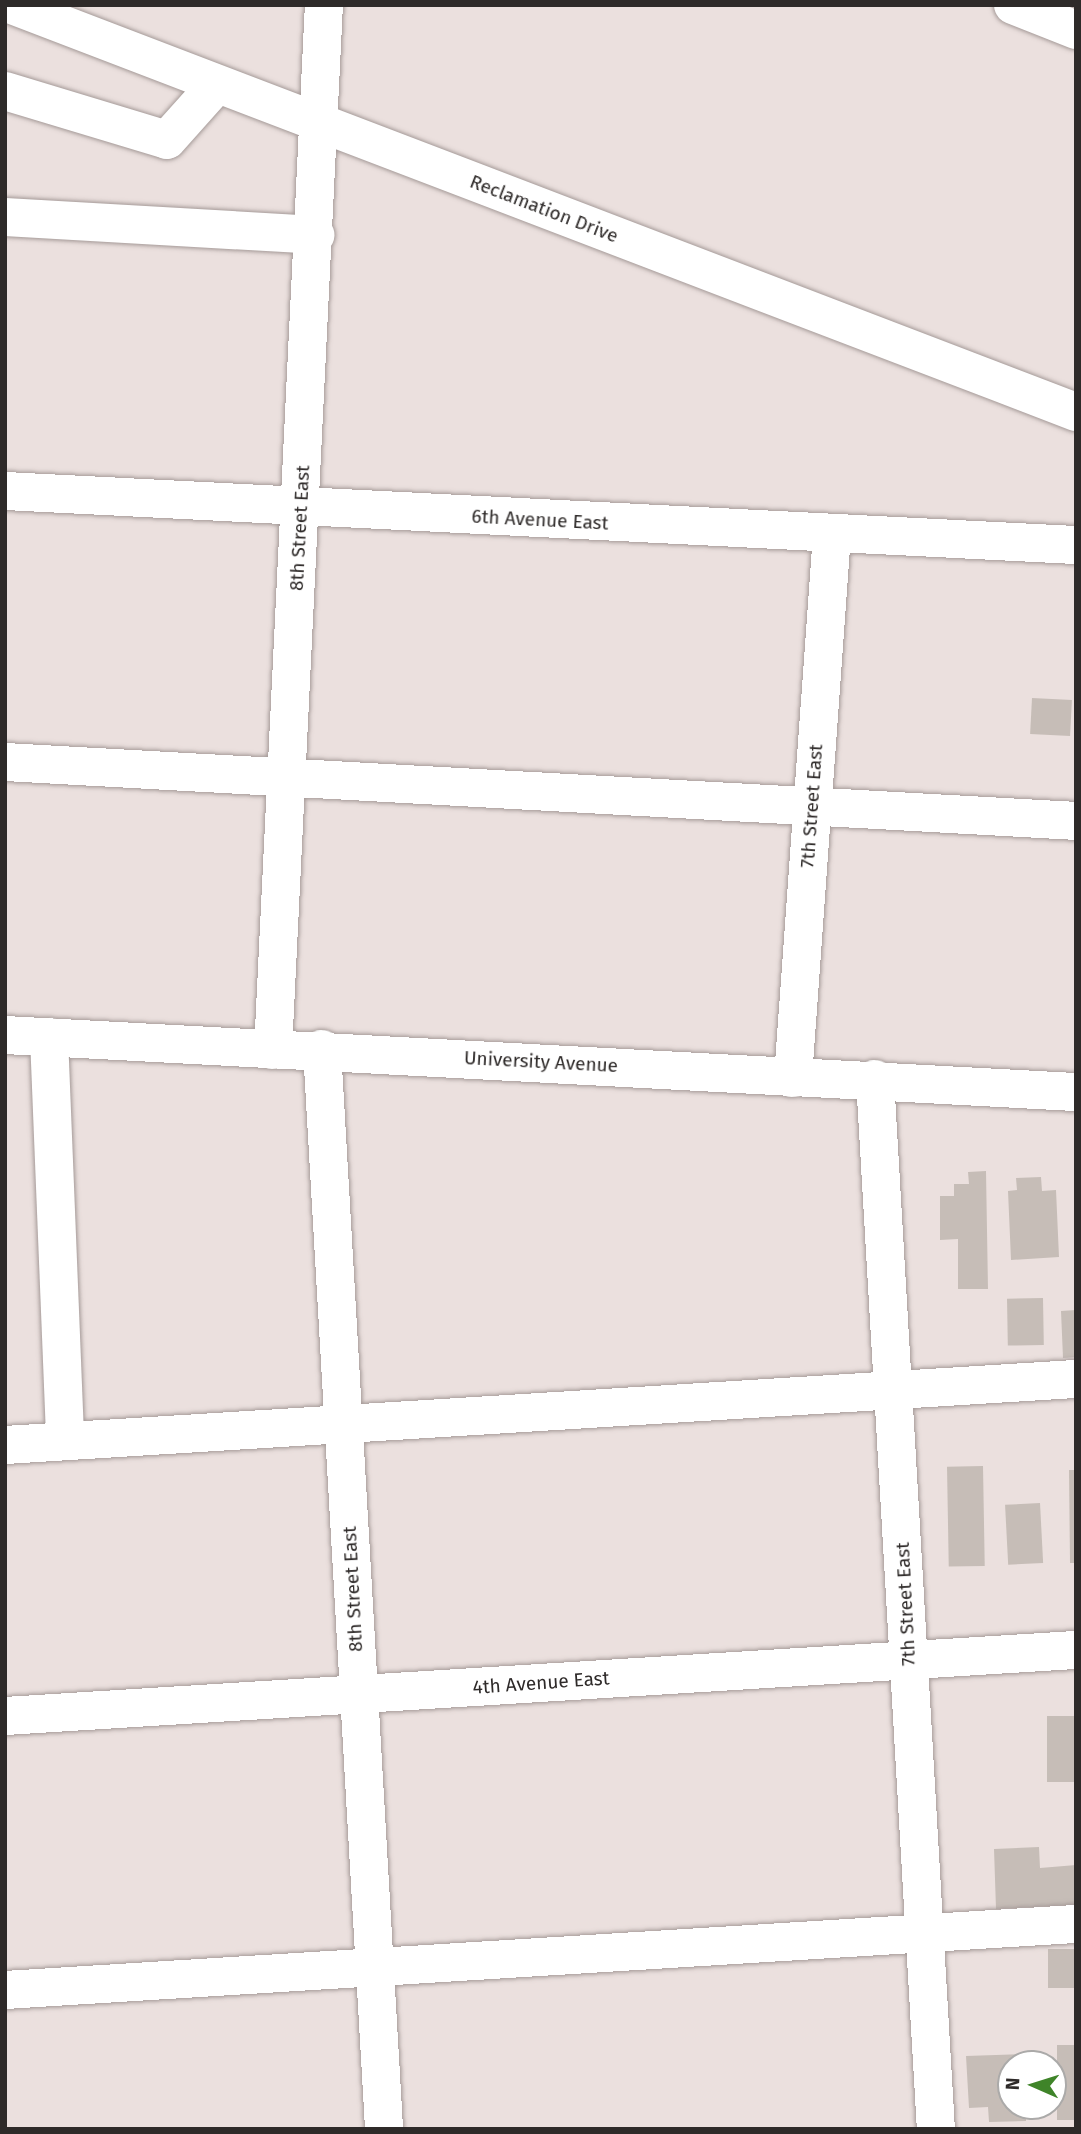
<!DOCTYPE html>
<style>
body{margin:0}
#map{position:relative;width:1081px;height:2134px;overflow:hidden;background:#ebe0de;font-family:"Fira Sans",sans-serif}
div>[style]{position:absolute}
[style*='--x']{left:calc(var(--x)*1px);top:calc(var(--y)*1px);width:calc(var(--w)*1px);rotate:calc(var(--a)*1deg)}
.building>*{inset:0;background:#c6bdb7;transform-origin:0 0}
.roads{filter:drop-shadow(0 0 2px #a59a98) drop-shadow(0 0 2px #a59a98)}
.minor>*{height:38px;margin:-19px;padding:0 19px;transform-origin:19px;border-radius:19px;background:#fff}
span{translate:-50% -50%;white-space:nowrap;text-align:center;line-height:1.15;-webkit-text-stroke:5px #fff;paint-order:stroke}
.street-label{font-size:19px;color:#2e2a29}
.frame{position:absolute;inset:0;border:7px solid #2e2a29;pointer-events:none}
.north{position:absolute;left:997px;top:2050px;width:70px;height:70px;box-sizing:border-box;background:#fff;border:2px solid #abaaa9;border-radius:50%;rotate:273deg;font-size:19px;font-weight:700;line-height:28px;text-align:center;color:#2e2a29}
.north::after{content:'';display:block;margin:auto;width:24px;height:32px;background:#3f8429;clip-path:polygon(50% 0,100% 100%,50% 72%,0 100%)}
</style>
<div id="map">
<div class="building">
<i style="left:1032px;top:698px;width:40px;height:36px;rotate:3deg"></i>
<i style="clip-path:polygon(986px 1171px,988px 1289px,958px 1289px,958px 1239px,940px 1240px,940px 1196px,954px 1196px,954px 1184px,969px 1184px,968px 1172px)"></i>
<i style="clip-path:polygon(1041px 1177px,1042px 1191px,1056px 1190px,1059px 1257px,1011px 1260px,1008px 1191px,1017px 1190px,1016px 1178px)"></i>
<i style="left:1043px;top:1298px;width:47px;height:36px;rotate:89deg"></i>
<i style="clip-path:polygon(1076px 1310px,1076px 1357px,1063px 1358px,1061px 1311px)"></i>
<i style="left:983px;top:1466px;width:100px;height:36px;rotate:89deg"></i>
<i style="clip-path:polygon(1069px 1470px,1076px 1470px,1076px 1563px,1070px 1563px)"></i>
<i style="left:1040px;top:1503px;width:60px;height:35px;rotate:87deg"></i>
<i style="left:1076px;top:1716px;width:66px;height:29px;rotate:90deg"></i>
<i style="clip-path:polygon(1039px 1847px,1040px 1868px,1076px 1865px,1076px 1905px,996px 1909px,994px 1849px)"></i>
<i style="left:1076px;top:1949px;width:39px;height:28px;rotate:90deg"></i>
<i style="left:1057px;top:2045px;width:19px;height:75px"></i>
<i style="clip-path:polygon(1024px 2054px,1024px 2064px,1011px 2064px,1011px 2106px,1026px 2106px,1026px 2121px,989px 2122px,988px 2107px,969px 2108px,966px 2056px)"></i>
</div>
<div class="roads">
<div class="minor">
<i style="--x:12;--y:5;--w:1139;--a:20.93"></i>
<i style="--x:1013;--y:5;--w:68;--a:21.6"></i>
<i style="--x:5;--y:91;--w:169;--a:16.8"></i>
<i style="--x:167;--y:140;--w:75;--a:-48.2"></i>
<i style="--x:5;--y:217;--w:311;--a:3.3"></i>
<i style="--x:5;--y:491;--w:1072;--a:2.89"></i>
<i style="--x:5;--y:762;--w:1073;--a:3.15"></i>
<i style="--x:5;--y:1035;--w:1073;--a:3.05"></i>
<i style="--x:49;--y:1037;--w:404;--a:87.7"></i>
<i style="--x:322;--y:1049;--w:1082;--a:86.71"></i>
<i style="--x:273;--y:1050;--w:1046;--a:-87.21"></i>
<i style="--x:793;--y:1078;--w:545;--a:-85.9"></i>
<i style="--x:875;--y:1079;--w:1052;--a:86.68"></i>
<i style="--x:5;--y:1445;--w:1073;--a:-3.53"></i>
<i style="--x:5;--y:1716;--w:1073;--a:-3.53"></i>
<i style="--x:5;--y:1990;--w:1073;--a:-3.53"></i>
</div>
</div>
<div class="street-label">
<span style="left:544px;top:209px;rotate:21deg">Reclamation Drive</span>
<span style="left:540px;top:520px;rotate:3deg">6th Avenue East</span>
<span style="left:300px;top:528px;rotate:-87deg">8th Street East</span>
<span style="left:812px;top:806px;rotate:-86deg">7th Street East</span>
<span style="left:541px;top:1062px;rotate:3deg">University Avenue</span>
<span style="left:353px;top:1589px;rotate:-93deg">8th Street East</span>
<span style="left:906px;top:1604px;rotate:-93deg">7th Street East</span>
<span style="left:541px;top:1683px;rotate:-4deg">4th Avenue East</span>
</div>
<div class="frame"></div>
<div class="north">N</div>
</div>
